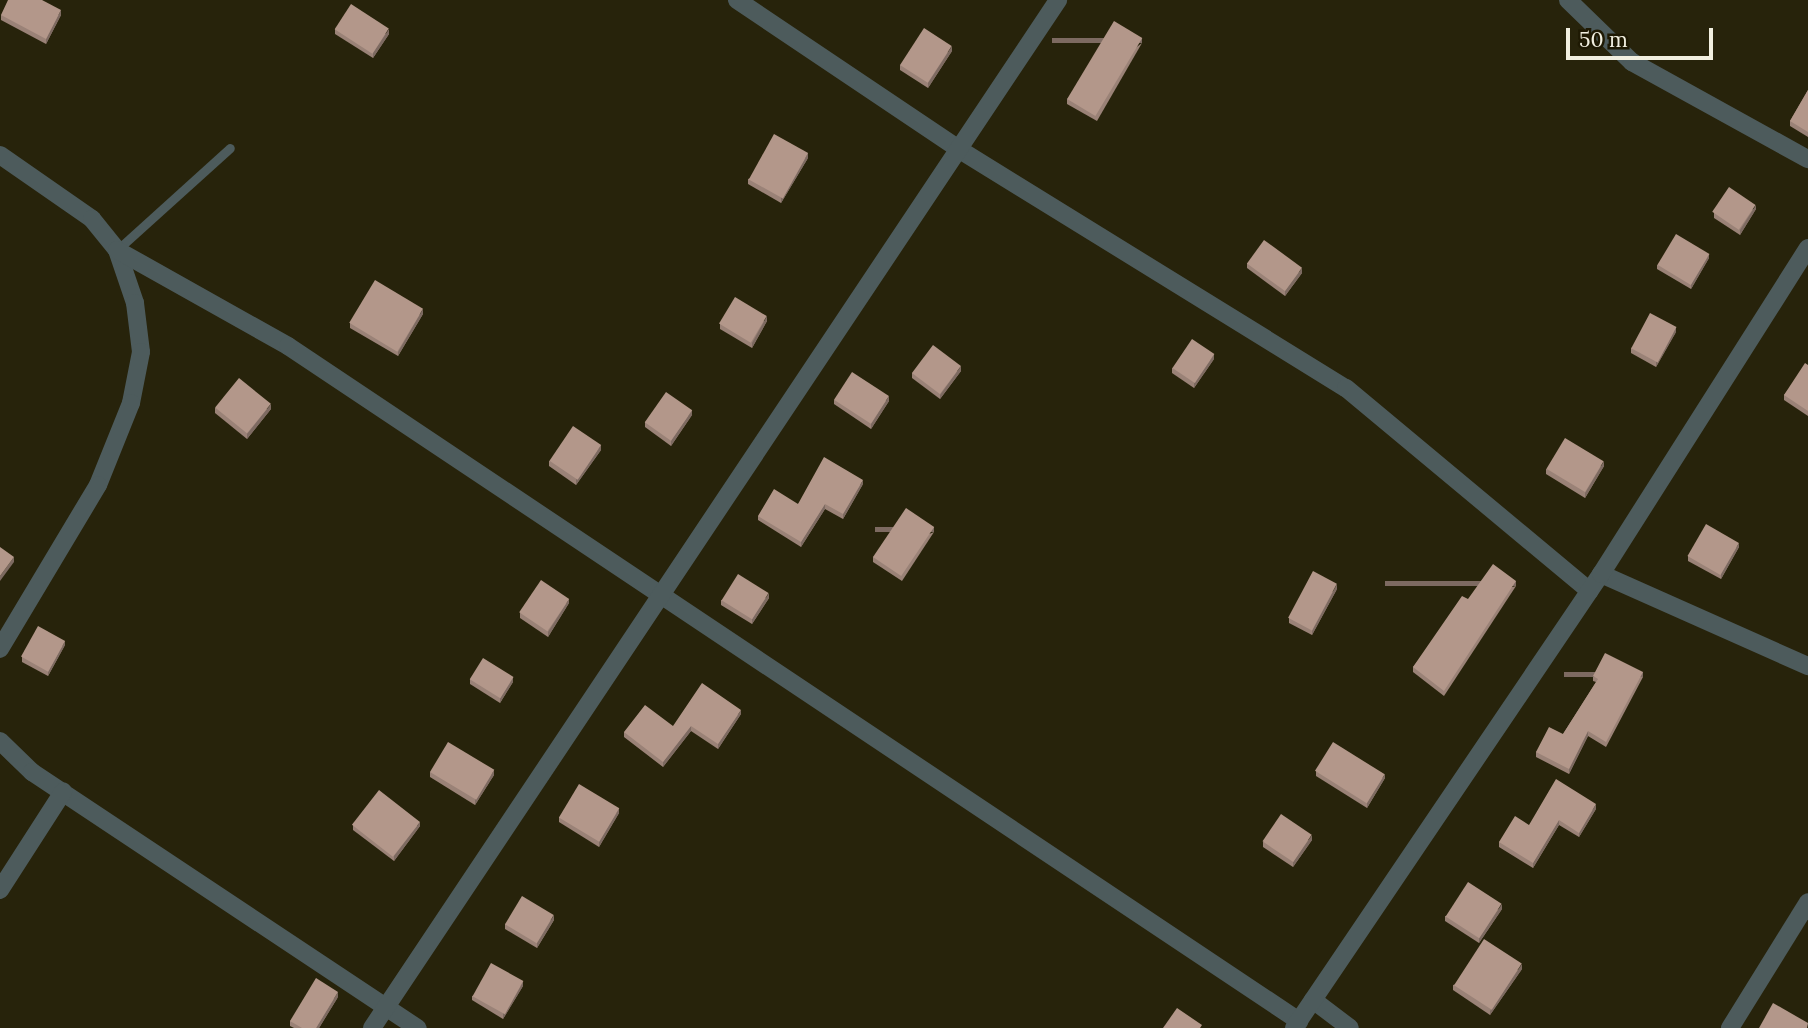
<!DOCTYPE html>
<style>
body{margin:0}
#map{position:relative;width:1808px;height:1028px;overflow:hidden;background:#27230b;font-family:Lora,serif}
div>[style]{position:absolute}
[style*='--x']{left:calc(var(--x)*1px);top:calc(var(--y)*1px);width:calc(var(--w)*1px);rotate:calc(var(--a)*1deg)}
.service>*{height:9px;margin:-4.5px;padding:0 4.5px;transform-origin:4.5px;border-radius:4.5px;background:#4d5b5c}
.minor>*{height:18px;margin:-9px;padding:0 9px;transform-origin:9px;border-radius:9px;background:#4d5b5c}
.wall>*{inset:0;background:#9a8277}
.shaded-wall>*{inset:0;background:#7d6a61;transform-origin:0 0}
.building>*{inset:0;background:#b3978a;transform-origin:0 0}
span{translate:-50% -50%;white-space:nowrap;text-align:center;line-height:1.15;-webkit-text-stroke:7px #1e1903;paint-order:stroke}
.scale{position:absolute;left:1566px;top:28px;width:147px;height:32px;box-sizing:border-box;border:4px solid #f1efe0;border-top:0;padding-left:9px;font-size:21px;line-height:24px;white-space:nowrap;color:#f1efe0;-webkit-text-stroke:5px #1e1903;paint-order:stroke}
</style>
<div id="map">
<div class="service">
<i style="--x:117;--y:250;--w:152;--a:-42.1"></i>
</div>
<div class="minor">
<i style="--x:737;--y:0;--w:269;--a:33.9"></i>
<i style="--x:960;--y:150;--w:453;--a:31.7"></i>
<i style="--x:1346;--y:388;--w:317;--a:39.8"></i>
<i style="--x:1568;--y:0;--w:89;--a:44.1"></i>
<i style="--x:1632;--y:62;--w:201;--a:28.9"></i>
<i style="--x:0;--y:155;--w:112;--a:34.8"></i>
<i style="--x:92;--y:219;--w:40;--a:51"></i>
<i style="--x:117;--y:250;--w:56;--a:71.2"></i>
<i style="--x:135;--y:303;--w:49;--a:83"></i>
<i style="--x:141;--y:352;--w:52;--a:101.1"></i>
<i style="--x:131;--y:403;--w:88;--a:111.9"></i>
<i style="--x:98;--y:485;--w:191;--a:120.9"></i>
<i style="--x:117;--y:250;--w:196;--a:29.3"></i>
<i style="--x:288;--y:346;--w:1216;--a:33.73"></i>
<i style="--x:1601;--y:574;--w:227;--a:24"></i>
<i style="--x:0;--y:741;--w:45;--a:44.1"></i>
<i style="--x:32;--y:772;--w:463;--a:33.6"></i>
<i style="--x:0;--y:890;--w:117;--a:-57.3"></i>
<i style="--x:1313;--y:1000;--w:46;--a:37.1"></i>
<i style="--x:372;--y:1028;--w:1236;--a:-56.28"></i>
<i style="--x:1294;--y:1028;--w:548;--a:-55.93"></i>
<i style="--x:1601;--y:574;--w:386;--a:-57.6"></i>
<i style="--x:1730;--y:1028;--w:148;--a:-58.2"></i>
</div>
<div class="wall">
<i style="clip-path:polygon(1px 15px,61px 15px,46px 44px,1px 20px)"></i>
<i style="clip-path:polygon(335px 29px,389px 34px,373px 58px,335px 34px)"></i>
<i style="clip-path:polygon(1142px 43px,1097px 121px,1067px 104px,1067px 99px)"></i>
<i style="clip-path:polygon(952px 51px,928px 88px,900px 70px,900px 65px)"></i>
<i style="clip-path:polygon(1808px 90px,1808px 137px,1790px 126px,1790px 121px)"></i>
<i style="clip-path:polygon(808px 158px,781px 203px,748px 184px,748px 179px)"></i>
<i style="clip-path:polygon(1756px 209px,1740px 235px,1714px 218px,1714px 213px)"></i>
<i style="clip-path:polygon(1709px 258px,1691px 289px,1657px 269px,1657px 265px)"></i>
<i style="clip-path:polygon(1247px 263px,1302px 273px,1285px 296px,1247px 268px)"></i>
<i style="clip-path:polygon(423px 314px,398px 356px,350px 328px,350px 323px)"></i>
<i style="clip-path:polygon(767px 321px,752px 348px,720px 329px,720px 324px)"></i>
<i style="clip-path:polygon(1676px 332px,1656px 367px,1631px 353px,1631px 348px)"></i>
<i style="clip-path:polygon(1214px 359px,1194px 388px,1172px 373px,1172px 368px)"></i>
<i style="clip-path:polygon(1808px 365px,1808px 416px,1784px 400px,1784px 395px)"></i>
<i style="clip-path:polygon(961px 371px,940px 399px,912px 378px,912px 373px)"></i>
<i style="clip-path:polygon(834px 400px,889px 401px,871px 429px,834px 404px)"></i>
<i style="clip-path:polygon(215px 408px,271px 409px,247px 439px,215px 413px)"></i>
<i style="clip-path:polygon(692px 415px,671px 446px,645px 427px,645px 422px)"></i>
<i style="clip-path:polygon(601px 450px,576px 485px,549px 466px,549px 461px)"></i>
<i style="clip-path:polygon(1604px 466px,1585px 498px,1546px 474px,1546px 469px)"></i>
<i style="clip-path:polygon(863px 484px,843px 519px,825px 509px,801px 547px,758px 520px,758px 516px)"></i>
<i style="clip-path:polygon(934px 532px,902px 581px,873px 562px,873px 557px)"></i>
<i style="clip-path:polygon(1739px 547px,1721px 579px,1688px 561px,1688px 556px)"></i>
<i style="clip-path:polygon(1516px 586px,1444px 696px,1413px 672px,1413px 667px,1468px 599px)"></i>
<i style="clip-path:polygon(1337px 589px,1312px 635px,1289px 623px,1289px 618px)"></i>
<i style="clip-path:polygon(769px 598px,752px 624px,721px 605px,721px 600px)"></i>
<i style="clip-path:polygon(569px 603px,548px 637px,520px 618px,520px 613px)"></i>
<i style="clip-path:polygon(65px 645px,48px 676px,22px 662px,22px 657px)"></i>
<i style="clip-path:polygon(1593px 676px,1643px 677px,1606px 747px,1588px 736px,1569px 774px,1536px 757px,1536px 752px,1563px 734px,1596px 682px,1593px 681px)"></i>
<i style="clip-path:polygon(470px 679px,513px 682px,500px 703px,470px 684px)"></i>
<i style="clip-path:polygon(741px 714px,718px 749px,691px 731px,663px 767px,624px 737px,624px 732px,673px 726px)"></i>
<i style="clip-path:polygon(1316px 771px,1385px 778px,1367px 808px,1316px 776px)"></i>
<i style="clip-path:polygon(430px 772px,494px 775px,475px 805px,430px 777px)"></i>
<i style="clip-path:polygon(1596px 809px,1579px 837px,1559px 825px,1533px 868px,1499px 847px,1499px 842px,1529px 825px)"></i>
<i style="clip-path:polygon(619px 813px,599px 847px,559px 822px,559px 817px)"></i>
<i style="clip-path:polygon(353px 825px,420px 826px,394px 861px,353px 830px)"></i>
<i style="clip-path:polygon(1312px 840px,1293px 867px,1263px 847px,1263px 842px)"></i>
<i style="clip-path:polygon(1502px 909px,1479px 943px,1445px 921px,1445px 916px)"></i>
<i style="clip-path:polygon(554px 920px,537px 948px,505px 929px,505px 924px)"></i>
<i style="clip-path:polygon(1522px 969px,1490px 1015px,1453px 990px,1453px 985px)"></i>
<i style="clip-path:polygon(523px 986px,503px 1019px,472px 1000px,472px 996px)"></i>
<i style="clip-path:polygon(338px 997px,319px 1028px,294px 1028px,290px 1026px,290px 1021px)"></i>
</div>
<div class="shaded-wall">
<i style="clip-path:polygon(61px 10px,61px 15px,46px 44px,46px 39px)"></i>
<i style="clip-path:polygon(389px 29px,389px 34px,373px 58px,373px 53px)"></i>
<i style="left:1142px;top:38px;width:5px;height:90px;rotate:90deg"></i>
<i style="clip-path:polygon(952px 46px,952px 51px,928px 88px,928px 83px)"></i>
<i style="clip-path:polygon(808px 153px,808px 158px,781px 203px,781px 198px)"></i>
<i style="clip-path:polygon(1756px 205px,1756px 209px,1740px 235px,1740px 230px)"></i>
<i style="clip-path:polygon(1709px 254px,1709px 258px,1691px 289px,1691px 284px)"></i>
<i style="clip-path:polygon(1302px 268px,1302px 273px,1285px 296px,1285px 291px)"></i>
<i style="clip-path:polygon(423px 309px,423px 314px,398px 356px,398px 352px)"></i>
<i style="clip-path:polygon(767px 316px,767px 321px,752px 348px,752px 343px)"></i>
<i style="clip-path:polygon(1676px 327px,1676px 332px,1656px 367px,1656px 362px)"></i>
<i style="clip-path:polygon(1214px 354px,1214px 359px,1194px 388px,1194px 383px)"></i>
<i style="clip-path:polygon(961px 366px,961px 371px,940px 399px,940px 395px)"></i>
<i style="clip-path:polygon(889px 396px,889px 401px,871px 429px,871px 424px)"></i>
<i style="clip-path:polygon(271px 404px,271px 409px,247px 439px,247px 434px)"></i>
<i style="clip-path:polygon(692px 410px,692px 415px,671px 446px,671px 441px)"></i>
<i style="clip-path:polygon(601px 445px,601px 450px,576px 485px,576px 480px)"></i>
<i style="clip-path:polygon(1604px 461px,1604px 466px,1585px 498px,1585px 493px)"></i>
<i style="clip-path:polygon(863px 480px,863px 484px,843px 519px,843px 514px)"></i>
<i style="clip-path:polygon(825px 504px,825px 509px,801px 547px,801px 542px)"></i>
<i style="left:934px;top:527px;width:5px;height:59px;rotate:90deg"></i>
<i style="clip-path:polygon(1739px 543px,1739px 547px,1721px 579px,1721px 574px)"></i>
<i style="clip-path:polygon(14px 557px,14px 562px,0 581px,0 576px)"></i>
<i style="left:1516px;top:581px;width:5px;height:131px;rotate:90deg"></i>
<i style="clip-path:polygon(1337px 584px,1337px 589px,1312px 635px,1312px 631px)"></i>
<i style="clip-path:polygon(769px 593px,769px 598px,752px 624px,752px 619px)"></i>
<i style="clip-path:polygon(569px 599px,569px 603px,548px 637px,548px 632px)"></i>
<i style="clip-path:polygon(65px 641px,65px 645px,48px 676px,48px 672px)"></i>
<i style="left:1643px;top:672px;width:5px;height:79px;rotate:90deg"></i>
<i style="clip-path:polygon(513px 677px,513px 682px,500px 703px,500px 698px)"></i>
<i style="clip-path:polygon(741px 710px,741px 714px,718px 749px,718px 744px)"></i>
<i style="clip-path:polygon(691px 726px,691px 731px,663px 767px,663px 762px)"></i>
<i style="clip-path:polygon(1588px 731px,1588px 736px,1569px 774px,1569px 769px)"></i>
<i style="clip-path:polygon(494px 770px,494px 775px,475px 805px,475px 800px)"></i>
<i style="clip-path:polygon(1385px 774px,1385px 778px,1367px 808px,1367px 803px)"></i>
<i style="clip-path:polygon(1596px 804px,1596px 809px,1579px 837px,1579px 833px)"></i>
<i style="clip-path:polygon(619px 808px,619px 813px,599px 847px,599px 842px)"></i>
<i style="clip-path:polygon(1559px 820px,1559px 825px,1533px 868px,1533px 863px)"></i>
<i style="clip-path:polygon(420px 822px,420px 826px,394px 861px,394px 856px)"></i>
<i style="clip-path:polygon(1312px 835px,1312px 840px,1293px 867px,1293px 862px)"></i>
<i style="clip-path:polygon(1502px 904px,1502px 909px,1479px 943px,1479px 938px)"></i>
<i style="clip-path:polygon(554px 915px,554px 920px,537px 948px,537px 943px)"></i>
<i style="clip-path:polygon(1522px 964px,1522px 969px,1490px 1015px,1490px 1011px)"></i>
<i style="clip-path:polygon(523px 981px,523px 986px,503px 1019px,503px 1014px)"></i>
<i style="clip-path:polygon(338px 992px,338px 997px,319px 1028px,316px 1028px)"></i>
</div>
<div class="building">
<i style="clip-path:polygon(8px 0,42px 0,61px 10px,46px 39px,1px 15px)"></i>
<i style="left:351px;top:4px;width:45px;height:30px;rotate:33deg"></i>
<i style="left:1114px;top:21px;width:33px;height:91px;rotate:31deg"></i>
<i style="left:924px;top:28px;width:33px;height:44px;rotate:33deg"></i>
<i style="clip-path:polygon(1808px 90px,1808px 132px,1790px 121px)"></i>
<i style="left:774px;top:134px;width:39px;height:52px;rotate:29deg"></i>
<i style="left:1729px;top:187px;width:32px;height:30px;rotate:34deg"></i>
<i style="left:1676px;top:234px;width:39px;height:36px;rotate:31deg"></i>
<i style="left:1264px;top:240px;width:47px;height:29px;rotate:36deg"></i>
<i style="left:375px;top:280px;width:56px;height:50px;rotate:31deg"></i>
<i style="left:735px;top:297px;width:37px;height:31px;rotate:31deg"></i>
<i style="left:1650px;top:313px;width:30px;height:40px;rotate:28deg"></i>
<i style="left:1192px;top:339px;width:27px;height:35px;rotate:34deg"></i>
<i style="left:933px;top:345px;width:35px;height:35px;rotate:37deg"></i>
<i style="clip-path:polygon(1805px 363px,1808px 365px,1808px 411px,1784px 395px)"></i>
<i style="left:852px;top:372px;width:44px;height:33px;rotate:33deg"></i>
<i style="left:239px;top:378px;width:41px;height:38px;rotate:39deg"></i>
<i style="left:666px;top:392px;width:32px;height:37px;rotate:35deg"></i>
<i style="left:573px;top:426px;width:34px;height:42px;rotate:34deg"></i>
<i style="left:1565px;top:438px;width:45px;height:36px;rotate:31deg"></i>
<i style="clip-path:polygon(824px 457px,863px 480px,843px 514px,825px 504px,801px 542px,758px 516px,774px 489px,798px 504px)"></i>
<i style="left:906px;top:508px;width:34px;height:59px;rotate:34deg"></i>
<i style="left:1706px;top:524px;width:38px;height:37px;rotate:30deg"></i>
<i style="clip-path:polygon(0 547px,14px 557px,0 576px)"></i>
<i style="clip-path:polygon(1493px 564px,1516px 581px,1444px 691px,1413px 667px,1462px 596px,1468px 599px)"></i>
<i style="left:1313px;top:571px;width:27px;height:53px;rotate:28deg"></i>
<i style="left:738px;top:574px;width:36px;height:31px;rotate:32deg"></i>
<i style="left:541px;top:580px;width:34px;height:39px;rotate:34deg"></i>
<i style="left:38px;top:626px;width:31px;height:35px;rotate:29deg"></i>
<i style="clip-path:polygon(1605px 653px,1643px 672px,1606px 742px,1588px 731px,1569px 769px,1536px 752px,1549px 727px,1563px 734px,1598px 679px,1593px 676px)"></i>
<i style="left:483px;top:658px;width:36px;height:25px;rotate:32deg"></i>
<i style="clip-path:polygon(702px 683px,741px 710px,718px 744px,691px 726px,663px 762px,624px 732px,645px 705px,673px 726px)"></i>
<i style="left:448px;top:742px;width:54px;height:35px;rotate:31deg"></i>
<i style="left:1333px;top:742px;width:61px;height:34px;rotate:32deg"></i>
<i style="clip-path:polygon(1556px 779px,1596px 804px,1579px 833px,1559px 820px,1533px 863px,1499px 842px,1515px 816px,1529px 825px)"></i>
<i style="left:579px;top:784px;width:47px;height:39px;rotate:31deg"></i>
<i style="left:379px;top:790px;width:52px;height:44px;rotate:38deg"></i>
<i style="left:1281px;top:814px;width:37px;height:33px;rotate:34deg"></i>
<i style="left:1468px;top:882px;width:40px;height:41px;rotate:33deg"></i>
<i style="left:522px;top:896px;width:37px;height:33px;rotate:31deg"></i>
<i style="left:1484px;top:939px;width:45px;height:55px;rotate:33deg"></i>
<i style="left:491px;top:963px;width:37px;height:38px;rotate:29deg"></i>
<i style="clip-path:polygon(316px 978px,338px 992px,316px 1028px,302px 1028px,290px 1021px)"></i>
<i style="clip-path:polygon(1773px 1003px,1808px 1023px,1807px 1028px,1759px 1028px)"></i>
<i style="clip-path:polygon(1177px 1008px,1202px 1025px,1200px 1028px,1163px 1028px)"></i>
</div>
<div class="scale">50 m</div>
</div>
